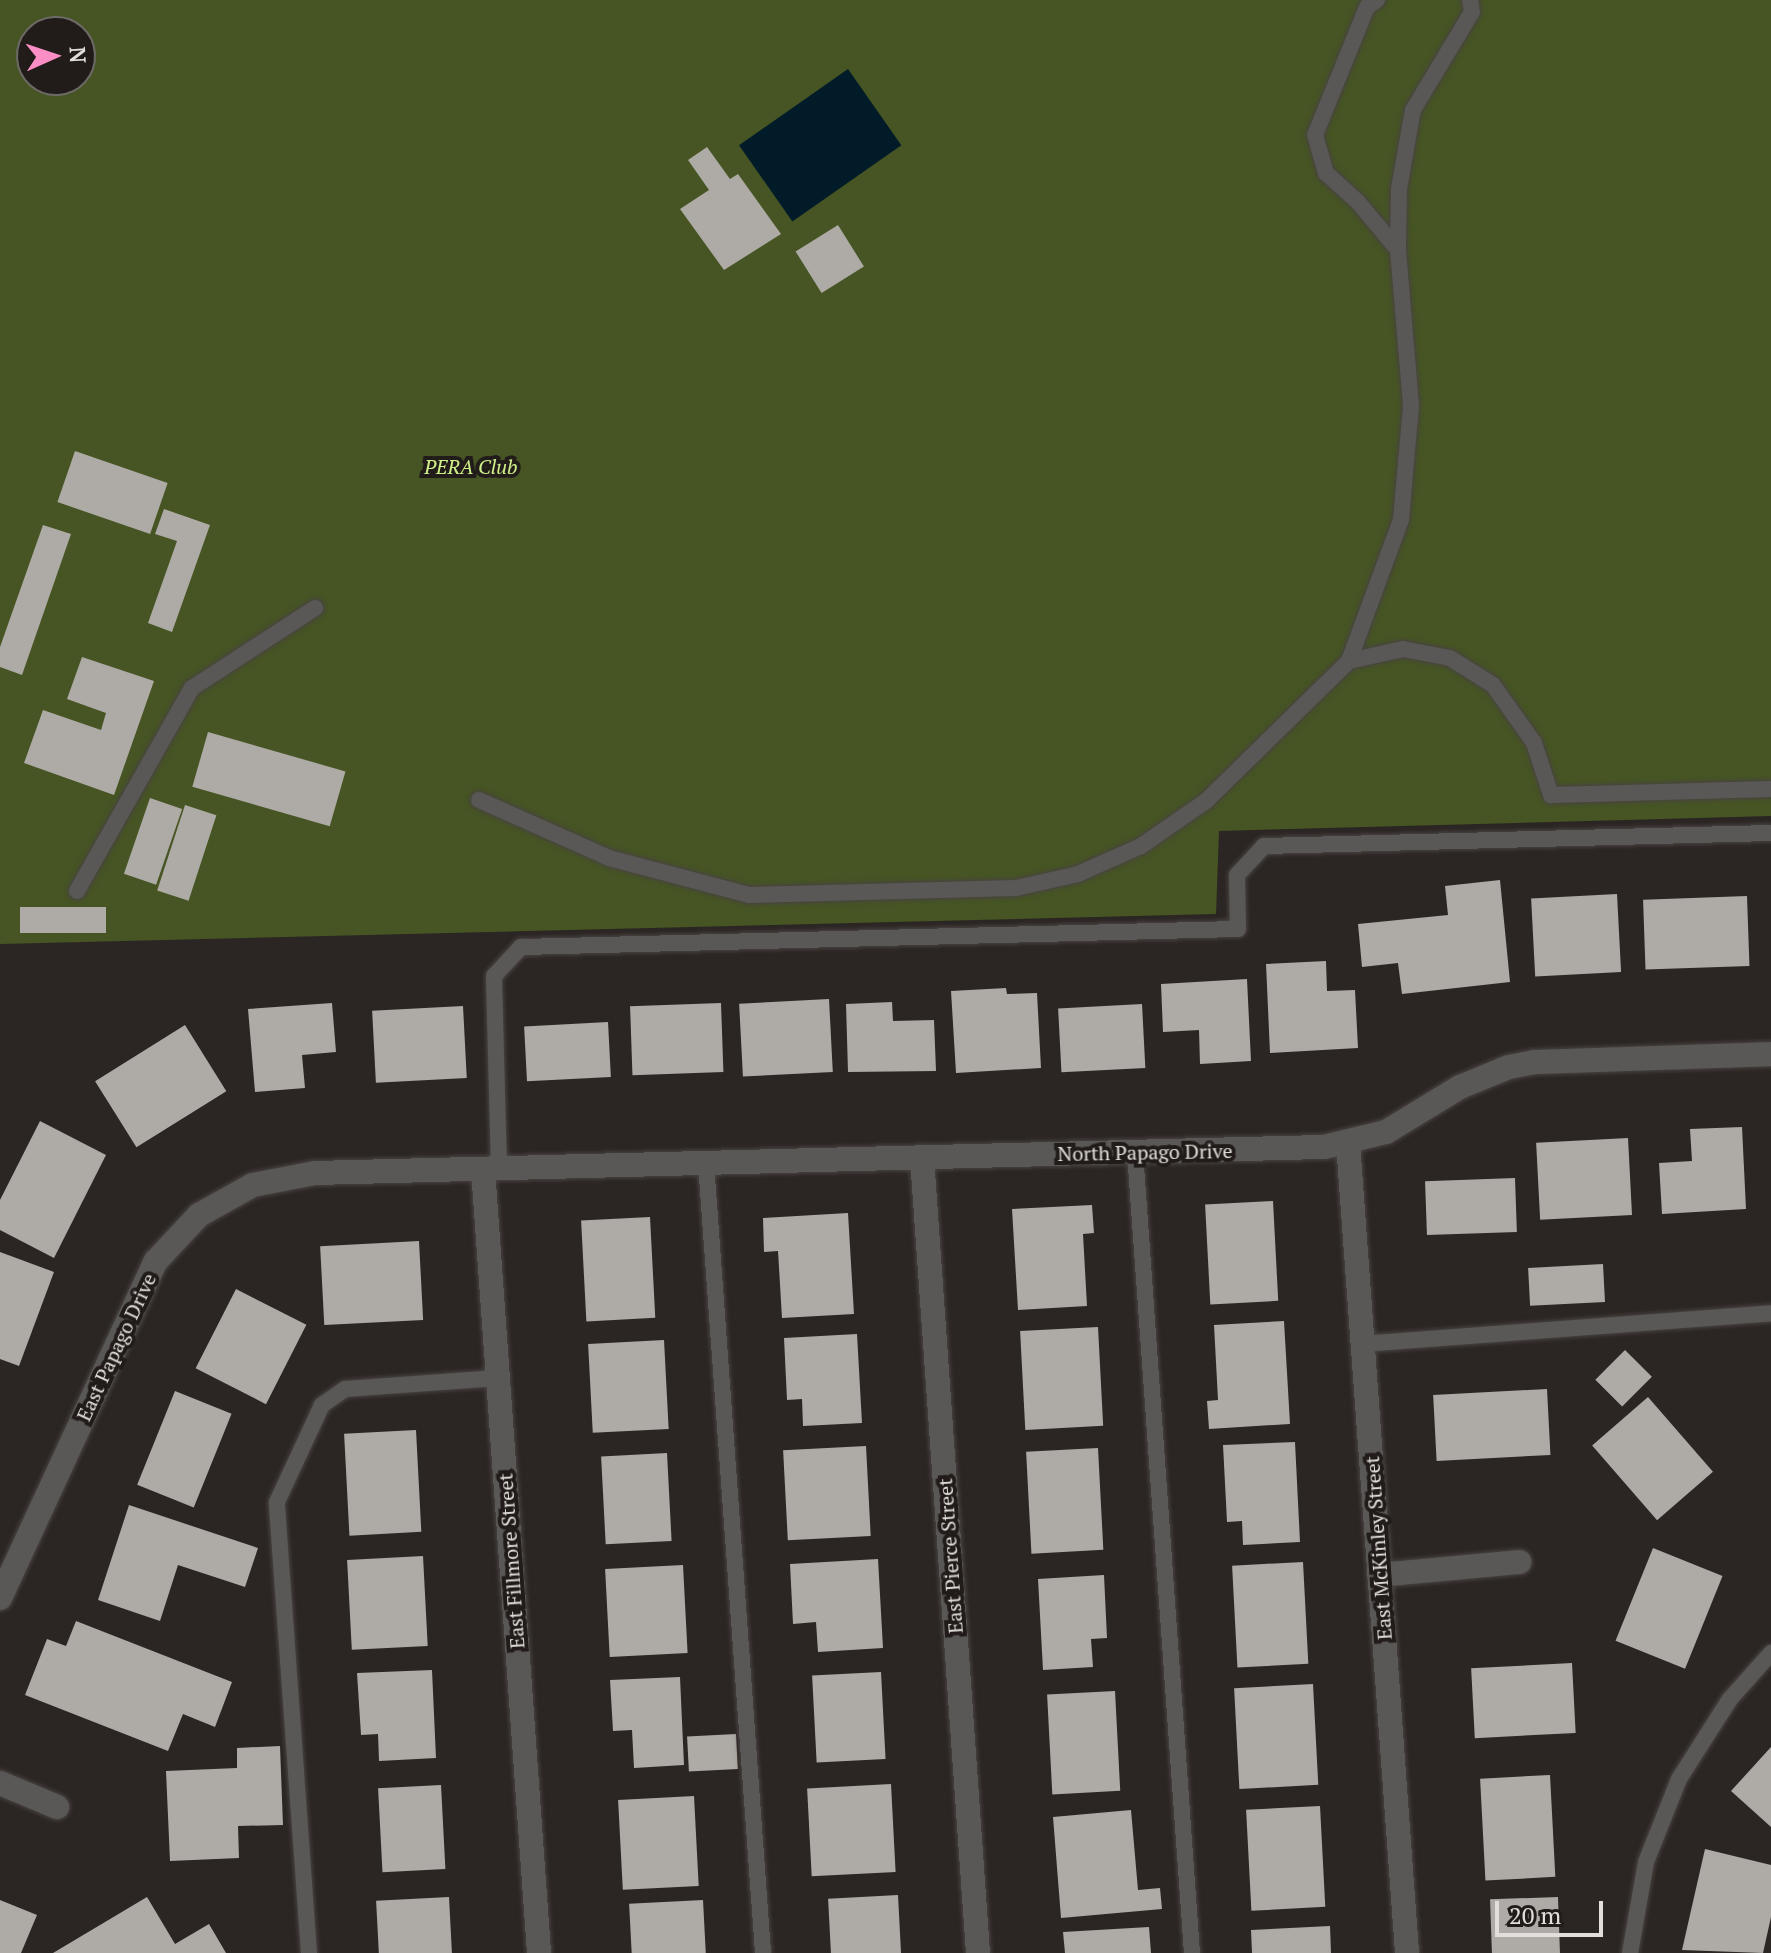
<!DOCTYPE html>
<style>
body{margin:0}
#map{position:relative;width:1771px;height:1953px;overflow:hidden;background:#2b2623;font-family:"PT Serif",serif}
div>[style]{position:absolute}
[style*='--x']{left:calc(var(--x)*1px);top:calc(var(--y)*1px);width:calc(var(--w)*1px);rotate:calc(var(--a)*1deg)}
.green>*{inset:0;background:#465523}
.water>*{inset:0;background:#021b29;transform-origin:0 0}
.building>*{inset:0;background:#aeaaa5;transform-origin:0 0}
.roads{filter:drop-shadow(0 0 2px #484341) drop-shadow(0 0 2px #484341)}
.lane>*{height:16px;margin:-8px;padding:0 8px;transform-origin:8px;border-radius:8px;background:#5a5856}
.street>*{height:24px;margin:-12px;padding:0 12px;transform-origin:12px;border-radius:12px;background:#5a5856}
span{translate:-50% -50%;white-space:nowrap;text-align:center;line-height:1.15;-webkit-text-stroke:8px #211c1a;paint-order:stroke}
.park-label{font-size:20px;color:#d0f088;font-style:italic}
.street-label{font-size:20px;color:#e1dedc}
.north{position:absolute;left:16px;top:16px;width:80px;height:80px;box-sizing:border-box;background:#211c1a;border:2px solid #6e6a68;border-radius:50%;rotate:87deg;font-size:22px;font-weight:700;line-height:32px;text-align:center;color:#e1dedc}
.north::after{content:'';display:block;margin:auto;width:28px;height:36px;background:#fb8fc5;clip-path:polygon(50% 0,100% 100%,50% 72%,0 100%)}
.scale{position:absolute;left:1495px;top:1901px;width:108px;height:36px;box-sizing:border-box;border:4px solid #e1dedc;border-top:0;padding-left:10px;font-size:24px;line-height:28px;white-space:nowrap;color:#e1dedc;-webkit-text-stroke:6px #211c1a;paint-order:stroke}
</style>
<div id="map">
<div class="green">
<i style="clip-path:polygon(evenodd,0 0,1771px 0,1771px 816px,1219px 831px,1216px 914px,0 944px,0 0,32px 32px,80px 32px,80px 80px,32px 80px,32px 32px)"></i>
</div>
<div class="water">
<i style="left:848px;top:69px;width:93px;height:133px;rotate:55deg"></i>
</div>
<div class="building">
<i style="clip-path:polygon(707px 147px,730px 179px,738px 174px,781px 234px,724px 270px,680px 209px,709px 190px,688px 160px)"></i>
<i style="left:838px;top:225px;width:49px;height:50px;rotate:58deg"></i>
<i style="left:75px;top:451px;width:98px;height:54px;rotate:19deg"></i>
<i style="clip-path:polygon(164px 509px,210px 525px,172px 632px,148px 623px,177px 541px,155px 534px)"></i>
<i style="clip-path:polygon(43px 525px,71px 534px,22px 675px,0 667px,0 647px)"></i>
<i style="clip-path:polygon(82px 657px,154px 681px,114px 795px,24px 763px,43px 710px,101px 730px,106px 713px,67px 699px)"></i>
<i style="left:208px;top:732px;width:143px;height:57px;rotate:16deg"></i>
<i style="left:150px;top:798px;width:34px;height:80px;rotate:19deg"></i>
<i style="left:185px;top:805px;width:33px;height:90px;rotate:18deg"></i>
<i style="clip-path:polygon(1500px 880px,1510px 982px,1402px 994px,1398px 963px,1362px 967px,1358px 924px,1448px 915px,1445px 886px)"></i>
<i style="left:1617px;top:894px;width:78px;height:86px;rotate:87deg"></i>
<i style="left:1747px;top:896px;width:70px;height:104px;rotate:88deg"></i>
<i style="left:106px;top:907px;width:26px;height:86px;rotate:90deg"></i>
<i style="clip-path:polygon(1326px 961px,1327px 991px,1355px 990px,1358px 1048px,1270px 1053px,1266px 964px)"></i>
<i style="clip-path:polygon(1247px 979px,1251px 1061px,1200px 1064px,1199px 1030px,1163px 1032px,1161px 984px)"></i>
<i style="clip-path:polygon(1006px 988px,1007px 994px,1037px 993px,1041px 1068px,956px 1073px,951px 991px)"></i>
<i style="left:829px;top:999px;width:73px;height:90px;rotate:87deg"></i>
<i style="clip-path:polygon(892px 1002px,893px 1021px,934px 1020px,936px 1071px,848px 1072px,846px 1004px)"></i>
<i style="clip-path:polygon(332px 1003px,336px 1052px,302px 1055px,305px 1088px,255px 1092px,248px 1009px)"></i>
<i style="left:721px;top:1003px;width:69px;height:91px;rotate:88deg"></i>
<i style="left:1142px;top:1004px;width:64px;height:84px;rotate:87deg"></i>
<i style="left:463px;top:1006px;width:72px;height:91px;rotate:87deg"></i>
<i style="left:608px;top:1022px;width:55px;height:84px;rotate:87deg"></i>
<i style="left:185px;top:1025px;width:78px;height:106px;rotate:58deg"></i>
<i style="clip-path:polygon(40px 1121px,106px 1155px,54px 1258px,0 1230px,0 1200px)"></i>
<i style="clip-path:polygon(1742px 1127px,1746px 1209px,1662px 1214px,1659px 1163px,1692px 1161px,1690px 1129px)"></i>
<i style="left:1628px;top:1138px;width:77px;height:92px;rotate:87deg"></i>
<i style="left:1515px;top:1178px;width:54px;height:90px;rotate:88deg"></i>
<i style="left:1273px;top:1201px;width:100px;height:68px;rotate:87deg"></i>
<i style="clip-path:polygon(1092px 1205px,1094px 1233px,1083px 1234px,1087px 1306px,1018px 1310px,1012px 1209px)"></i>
<i style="clip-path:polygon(848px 1213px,854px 1314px,782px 1318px,778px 1251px,764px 1252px,763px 1218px)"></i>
<i style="left:650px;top:1217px;width:101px;height:69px;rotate:87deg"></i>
<i style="left:419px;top:1241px;width:79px;height:99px;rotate:87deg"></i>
<i style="clip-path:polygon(0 1252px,54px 1272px,19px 1366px,0 1359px)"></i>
<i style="left:1603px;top:1264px;width:38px;height:75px;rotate:87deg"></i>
<i style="left:236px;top:1289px;width:79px;height:89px;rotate:27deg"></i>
<i style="clip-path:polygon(1284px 1321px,1290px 1424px,1209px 1429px,1207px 1401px,1218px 1400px,1214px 1325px)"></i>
<i style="left:1098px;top:1327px;width:99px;height:78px;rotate:87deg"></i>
<i style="clip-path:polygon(857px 1334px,862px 1423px,803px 1426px,802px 1399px,787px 1400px,784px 1338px)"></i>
<i style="left:664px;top:1340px;width:89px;height:76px;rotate:87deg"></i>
<i style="left:1625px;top:1350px;width:38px;height:42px;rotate:45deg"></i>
<i style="left:1547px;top:1389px;width:66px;height:114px;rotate:87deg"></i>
<i style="left:175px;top:1391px;width:61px;height:101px;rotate:22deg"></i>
<i style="left:1648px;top:1397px;width:99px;height:74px;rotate:49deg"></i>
<i style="left:416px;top:1430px;width:102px;height:72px;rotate:87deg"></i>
<i style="clip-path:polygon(1295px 1442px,1300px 1542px,1243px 1545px,1242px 1521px,1227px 1522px,1223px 1445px)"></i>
<i style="left:866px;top:1446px;width:90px;height:83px;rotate:87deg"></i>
<i style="left:1098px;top:1448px;width:102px;height:72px;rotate:87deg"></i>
<i style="left:667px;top:1453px;width:88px;height:66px;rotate:87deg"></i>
<i style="clip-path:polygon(129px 1505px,258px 1548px,245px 1587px,178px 1565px,160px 1621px,98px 1600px)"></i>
<i style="left:1653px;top:1548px;width:75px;height:100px;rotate:22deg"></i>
<i style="left:423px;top:1556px;width:90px;height:76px;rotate:87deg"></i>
<i style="clip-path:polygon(878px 1559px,883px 1648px,818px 1652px,816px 1622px,793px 1624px,790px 1564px)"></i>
<i style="left:1303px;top:1562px;width:102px;height:71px;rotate:87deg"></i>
<i style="left:683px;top:1565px;width:88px;height:78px;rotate:87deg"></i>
<i style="clip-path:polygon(1104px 1575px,1107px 1638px,1091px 1639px,1093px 1667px,1043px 1670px,1038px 1579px)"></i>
<i style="clip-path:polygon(76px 1621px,232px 1682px,215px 1727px,183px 1714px,168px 1751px,25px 1695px,47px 1639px,66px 1646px)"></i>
<i style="left:1572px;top:1663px;width:70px;height:101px;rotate:87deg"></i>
<i style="clip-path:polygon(432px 1670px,436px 1758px,379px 1761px,378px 1734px,361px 1735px,357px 1673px)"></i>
<i style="left:881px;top:1672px;width:87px;height:69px;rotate:87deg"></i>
<i style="clip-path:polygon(680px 1677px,684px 1765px,634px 1768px,632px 1730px,613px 1731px,610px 1680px)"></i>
<i style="left:1313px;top:1684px;width:101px;height:79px;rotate:87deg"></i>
<i style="left:1115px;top:1691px;width:100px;height:68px;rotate:87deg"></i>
<i style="left:736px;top:1734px;width:35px;height:49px;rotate:87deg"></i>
<i style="clip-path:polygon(280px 1746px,283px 1825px,238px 1826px,239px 1858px,170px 1861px,166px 1771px,237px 1768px,237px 1748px)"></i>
<i style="clip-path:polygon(1771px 1747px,1771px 1827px,1731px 1791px)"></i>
<i style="left:1550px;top:1775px;width:102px;height:70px;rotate:87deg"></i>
<i style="left:891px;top:1784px;width:88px;height:84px;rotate:87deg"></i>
<i style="left:441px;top:1785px;width:84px;height:63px;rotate:87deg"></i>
<i style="left:694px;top:1796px;width:90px;height:76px;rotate:87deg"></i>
<i style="left:1320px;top:1806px;width:101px;height:74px;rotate:87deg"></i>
<i style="clip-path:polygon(1131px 1810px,1138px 1890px,1160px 1888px,1162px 1909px,1061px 1918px,1053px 1817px)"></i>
<i style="clip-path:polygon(1705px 1849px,1771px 1865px,1771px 1917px,1763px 1953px,1682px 1950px)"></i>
<i style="left:898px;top:1895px;width:58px;height:70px;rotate:87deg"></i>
<i style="clip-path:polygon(147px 1897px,175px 1944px,209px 1924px,226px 1953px,53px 1953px)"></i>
<i style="left:449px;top:1897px;width:56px;height:73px;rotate:87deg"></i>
<i style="left:1558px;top:1897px;width:56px;height:68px;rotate:88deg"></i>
<i style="clip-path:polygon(0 1900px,37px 1915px,21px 1953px,0 1953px)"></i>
<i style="left:703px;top:1900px;width:53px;height:74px;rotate:87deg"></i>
<i style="clip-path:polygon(1330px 1926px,1331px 1953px,1252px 1953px,1251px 1930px)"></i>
<i style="clip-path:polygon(1149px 1927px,1151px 1953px,1065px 1953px,1063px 1932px)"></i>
</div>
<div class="roads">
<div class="lane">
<i style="--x:1377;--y:0;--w:12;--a:145"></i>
<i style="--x:1367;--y:7;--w:138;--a:112.1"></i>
<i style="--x:1315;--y:135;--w:40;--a:74"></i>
<i style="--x:1326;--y:173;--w:43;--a:42.2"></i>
<i style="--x:1358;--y:202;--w:62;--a:50.2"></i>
<i style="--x:1349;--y:661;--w:55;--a:-12.5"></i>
<i style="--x:1403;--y:649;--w:48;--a:10.8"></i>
<i style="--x:1450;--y:658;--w:51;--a:32.1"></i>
<i style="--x:1493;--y:685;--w:71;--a:54.7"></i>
<i style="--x:1534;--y:743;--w:55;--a:71.9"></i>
<i style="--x:1551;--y:795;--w:220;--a:-1.6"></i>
<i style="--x:479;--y:800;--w:142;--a:24"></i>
<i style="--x:609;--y:858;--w:145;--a:14.8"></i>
<i style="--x:749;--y:895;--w:267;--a:-1.5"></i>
<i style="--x:1016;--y:888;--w:64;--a:-12.7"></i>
<i style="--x:1078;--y:874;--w:69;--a:-24"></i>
<i style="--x:1141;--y:846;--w:79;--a:-34.7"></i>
<i style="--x:1206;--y:801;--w:200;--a:-44.4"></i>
<i style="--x:1349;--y:661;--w:150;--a:-69.8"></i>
<i style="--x:1401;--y:520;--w:115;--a:-85"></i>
<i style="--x:1411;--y:405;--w:156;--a:-94.8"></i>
<i style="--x:1398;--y:250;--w:61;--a:-89.1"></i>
<i style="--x:1399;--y:189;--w:80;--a:-80"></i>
<i style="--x:1413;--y:110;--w:114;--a:-59"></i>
<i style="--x:1472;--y:12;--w:12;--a:-99"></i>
<i style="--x:77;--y:891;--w:233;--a:-60.5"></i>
<i style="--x:192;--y:688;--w:147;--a:-33"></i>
<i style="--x:1135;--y:1152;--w:803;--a:85.93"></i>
<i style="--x:706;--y:1163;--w:792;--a:85.87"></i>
<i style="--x:499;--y:1169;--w:193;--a:-91.5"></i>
<i style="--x:494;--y:976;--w:40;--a:-47"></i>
<i style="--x:521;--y:947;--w:717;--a:-1.44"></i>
<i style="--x:1238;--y:929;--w:54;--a:-91.1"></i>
<i style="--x:1237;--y:875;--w:40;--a:-47"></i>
<i style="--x:1264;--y:846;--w:507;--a:-1.47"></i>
<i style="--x:1363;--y:1344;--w:409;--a:-4.3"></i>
<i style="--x:309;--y:1953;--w:452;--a:-94.1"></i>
<i style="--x:277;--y:1502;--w:107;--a:-65.1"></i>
<i style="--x:322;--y:1405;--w:28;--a:-35"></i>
<i style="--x:345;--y:1389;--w:153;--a:-4.1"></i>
<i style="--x:1630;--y:1953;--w:92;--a:-80"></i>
<i style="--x:1646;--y:1862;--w:89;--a:-68.3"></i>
<i style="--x:1679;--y:1779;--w:95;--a:-57.5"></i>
<i style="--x:1730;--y:1699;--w:62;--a:-48.3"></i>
</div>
<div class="street">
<i style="--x:1348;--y:1143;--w:812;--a:85.83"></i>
<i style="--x:922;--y:1158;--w:797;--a:85.97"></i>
<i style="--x:483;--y:1169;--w:786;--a:85.91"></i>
<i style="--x:1379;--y:1575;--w:141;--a:-5.3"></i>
<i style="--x:0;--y:1598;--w:371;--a:-65.2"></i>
<i style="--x:156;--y:1261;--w:63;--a:-46.9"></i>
<i style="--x:199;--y:1215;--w:62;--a:-29.1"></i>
<i style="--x:253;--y:1185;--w:63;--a:-11"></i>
<i style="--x:315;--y:1173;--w:1009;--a:-1.48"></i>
<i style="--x:1324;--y:1147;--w:64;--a:-13.6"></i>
<i style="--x:1386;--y:1132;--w:87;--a:-31.3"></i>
<i style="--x:1460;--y:1087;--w:53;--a:-22.2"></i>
<i style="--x:1509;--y:1067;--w:25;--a:-11"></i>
<i style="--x:1534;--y:1062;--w:237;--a:-1.9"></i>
<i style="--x:0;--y:1783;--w:62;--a:22.8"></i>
</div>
</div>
<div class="park-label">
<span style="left:471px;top:466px">PERA Club</span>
</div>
<div class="street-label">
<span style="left:1145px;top:1152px;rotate:-1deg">North Papago Drive</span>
<span style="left:116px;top:1347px;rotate:-65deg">East Papago Drive</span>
<span style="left:1378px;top:1548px;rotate:-94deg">East McKinley Street</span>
<span style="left:950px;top:1556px;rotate:-94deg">East Pierce Street</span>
<span style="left:511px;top:1561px;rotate:-94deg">East Fillmore Street</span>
</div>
<div class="north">N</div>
<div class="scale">20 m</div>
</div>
